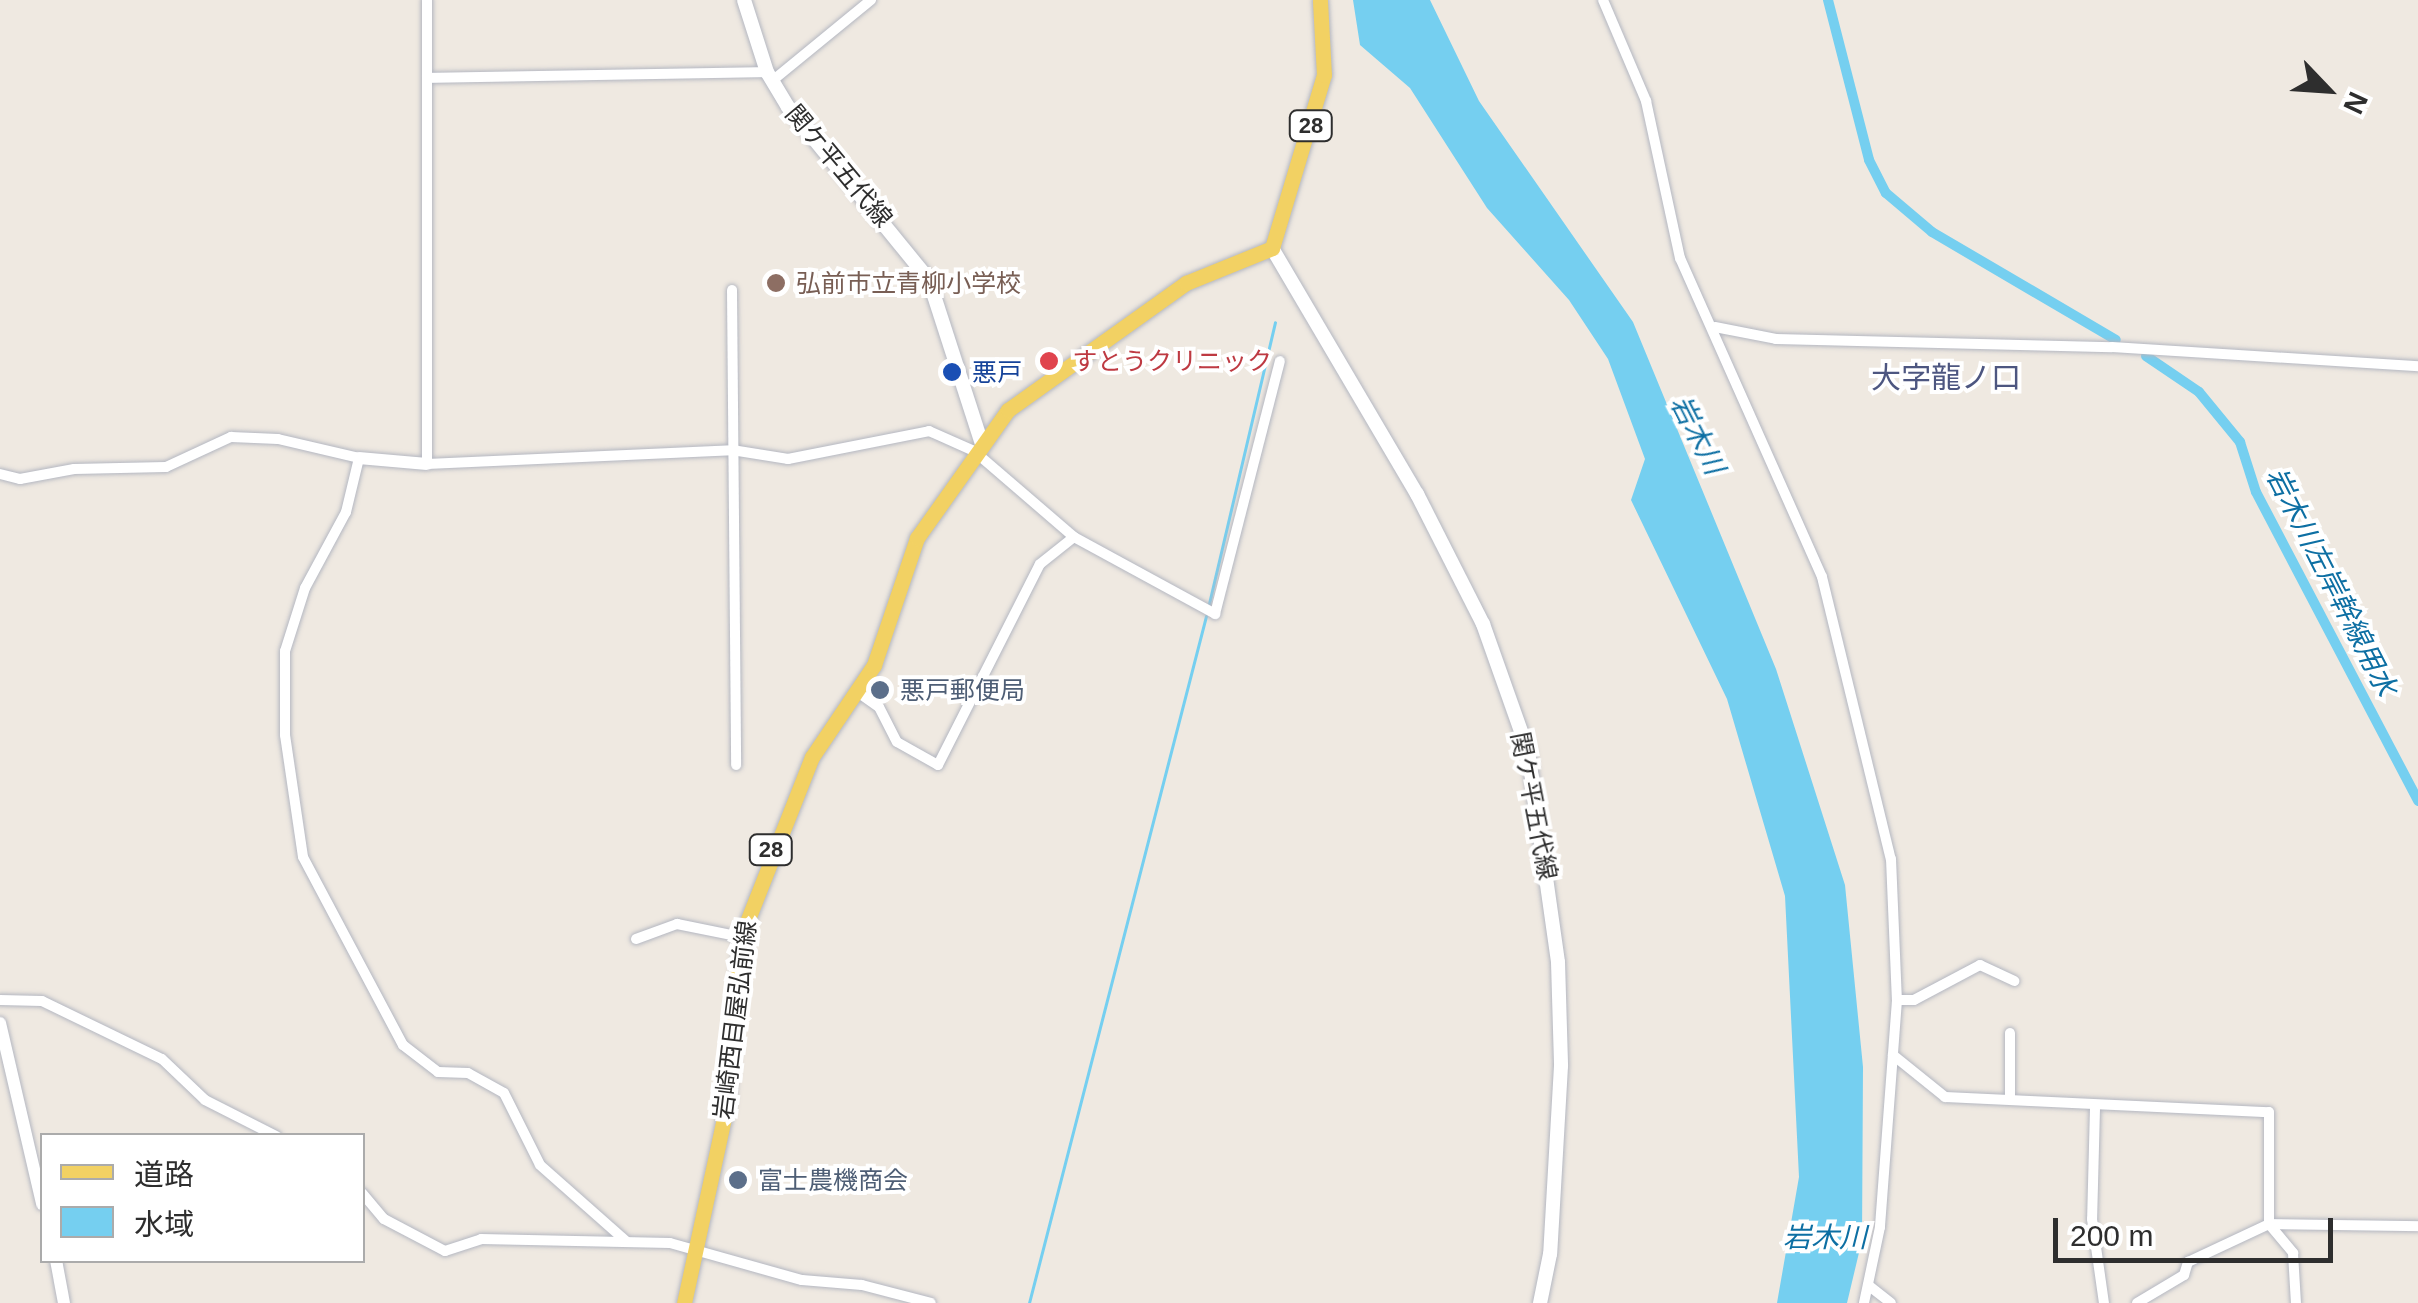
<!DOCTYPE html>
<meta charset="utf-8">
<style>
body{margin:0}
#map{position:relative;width:2418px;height:1303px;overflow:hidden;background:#efe9e1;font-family:Helvetica,"Noto Sans JP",sans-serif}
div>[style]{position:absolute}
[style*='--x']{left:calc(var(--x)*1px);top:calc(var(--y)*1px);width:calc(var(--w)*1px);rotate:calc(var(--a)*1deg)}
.water>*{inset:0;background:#75cff0}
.stream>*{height:2.5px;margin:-1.25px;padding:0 1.25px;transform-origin:1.25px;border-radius:1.25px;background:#75cff0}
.canal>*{height:10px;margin:-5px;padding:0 5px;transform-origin:5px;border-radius:5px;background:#75cff0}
.roads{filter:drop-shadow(0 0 2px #b4b7c1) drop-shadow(0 0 2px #b4b7c1)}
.minor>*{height:10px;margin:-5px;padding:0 5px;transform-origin:5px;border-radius:5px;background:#fff}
.tertiary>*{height:12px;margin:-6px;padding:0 6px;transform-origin:6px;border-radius:6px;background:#fff}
.secondary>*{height:14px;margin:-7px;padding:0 7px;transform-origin:7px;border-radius:7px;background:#fff}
.primary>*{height:15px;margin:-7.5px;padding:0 7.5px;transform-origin:7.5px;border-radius:7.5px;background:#f2d163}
.dots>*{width:28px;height:28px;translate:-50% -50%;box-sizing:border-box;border:5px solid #fff;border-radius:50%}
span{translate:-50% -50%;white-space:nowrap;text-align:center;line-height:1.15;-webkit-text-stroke:8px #fff;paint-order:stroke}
.shield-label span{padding:2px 8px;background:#fff;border:2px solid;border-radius:8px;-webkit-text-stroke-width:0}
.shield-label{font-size:22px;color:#2e2e2e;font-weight:700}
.street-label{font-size:25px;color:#2e2e2e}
.education-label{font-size:25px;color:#785e54}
.left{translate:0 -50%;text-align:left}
.health-label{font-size:25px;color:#be3a42}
.transit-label{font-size:25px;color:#164399}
.service-label{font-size:25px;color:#4e5e75}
.water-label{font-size:28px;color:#0d6fa3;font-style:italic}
.quarter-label{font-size:30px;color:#4d5680}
.legend{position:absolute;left:40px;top:1133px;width:325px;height:130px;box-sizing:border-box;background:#fff;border:2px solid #ababab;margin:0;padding:12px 18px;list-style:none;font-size:30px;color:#2e2e2e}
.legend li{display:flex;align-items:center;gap:20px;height:50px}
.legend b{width:50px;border:2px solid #ababab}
.north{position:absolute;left:2278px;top:40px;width:100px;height:100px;-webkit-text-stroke:8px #fff;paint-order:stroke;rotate:115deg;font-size:28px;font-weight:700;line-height:40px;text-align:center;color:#2e2e2e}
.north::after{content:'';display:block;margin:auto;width:35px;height:45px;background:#2e2e2e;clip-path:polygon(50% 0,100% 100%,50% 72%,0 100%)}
.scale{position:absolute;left:2053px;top:1218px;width:280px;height:45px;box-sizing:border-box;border:5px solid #2e2e2e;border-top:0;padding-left:12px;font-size:30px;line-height:35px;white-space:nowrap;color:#2e2e2e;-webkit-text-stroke:8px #fff;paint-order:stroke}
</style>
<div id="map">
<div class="water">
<i style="clip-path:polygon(1353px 0,1430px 0,1479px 101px,1633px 322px,1776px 669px,1845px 885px,1863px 1067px,1862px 1240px,1847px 1303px,1777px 1303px,1799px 1177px,1785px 896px,1727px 699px,1631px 500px,1645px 459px,1608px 359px,1569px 300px,1487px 208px,1410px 88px,1360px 45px)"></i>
</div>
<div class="stream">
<i style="--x:1208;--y:608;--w:293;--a:-76.8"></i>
<i style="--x:1029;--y:1303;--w:709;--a:-75.55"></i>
</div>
<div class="canal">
<i style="--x:1828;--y:0;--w:165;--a:75.6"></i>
<i style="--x:1869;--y:160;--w:37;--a:63"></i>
<i style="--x:1886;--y:193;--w:60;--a:40.3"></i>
<i style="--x:1932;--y:232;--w:213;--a:30.4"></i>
<i style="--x:2146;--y:356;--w:64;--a:34.2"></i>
<i style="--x:2199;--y:392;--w:65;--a:50.6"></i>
<i style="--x:2240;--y:442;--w:52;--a:72.3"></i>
<i style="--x:2256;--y:492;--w:349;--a:62.3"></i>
</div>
<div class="roads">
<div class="minor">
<i style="--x:427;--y:0;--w:464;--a:90"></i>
<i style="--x:427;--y:464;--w:305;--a:-2.6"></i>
<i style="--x:732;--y:450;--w:57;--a:9.1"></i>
<i style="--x:788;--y:459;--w:144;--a:-11.2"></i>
<i style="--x:929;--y:431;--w:49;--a:24"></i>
<i style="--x:974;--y:451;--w:132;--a:40.7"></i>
<i style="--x:1074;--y:537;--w:161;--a:28.6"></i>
<i style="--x:1215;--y:614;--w:261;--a:-75.6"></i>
<i style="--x:1603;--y:0;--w:110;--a:66.9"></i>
<i style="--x:1646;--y:101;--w:161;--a:77.8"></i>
<i style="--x:1680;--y:258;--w:349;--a:66"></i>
<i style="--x:1822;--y:577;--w:290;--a:76.3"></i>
<i style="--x:1891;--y:859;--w:141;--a:87.6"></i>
<i style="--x:1897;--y:1000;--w:228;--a:94.3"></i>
<i style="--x:1880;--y:1227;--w:78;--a:101.9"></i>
<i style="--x:427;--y:78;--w:340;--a:-1"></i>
<i style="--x:772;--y:81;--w:128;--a:-39.3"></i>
<i style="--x:732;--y:290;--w:475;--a:89.5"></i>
<i style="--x:1715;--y:327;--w:62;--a:11.1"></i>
<i style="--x:1776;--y:339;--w:336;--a:1.4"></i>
<i style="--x:2112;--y:347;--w:307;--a:3.6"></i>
<i style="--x:0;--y:474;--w:21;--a:14"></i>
<i style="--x:20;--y:479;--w:55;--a:-10.5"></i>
<i style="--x:74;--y:469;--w:92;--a:-1.2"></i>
<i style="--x:166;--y:467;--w:72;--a:-24.8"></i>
<i style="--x:231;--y:437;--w:47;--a:2.4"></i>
<i style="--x:278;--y:439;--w:83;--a:13.2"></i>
<i style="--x:359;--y:458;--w:56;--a:103.5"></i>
<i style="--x:346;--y:512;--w:86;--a:118.3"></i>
<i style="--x:305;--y:588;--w:66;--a:107.6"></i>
<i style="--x:285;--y:651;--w:84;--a:90"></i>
<i style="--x:285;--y:735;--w:123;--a:81.6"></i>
<i style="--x:303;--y:857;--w:213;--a:62"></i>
<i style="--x:403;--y:1045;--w:44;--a:37.6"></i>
<i style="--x:438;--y:1072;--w:30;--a:2"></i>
<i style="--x:468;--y:1073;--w:41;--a:29.1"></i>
<i style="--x:504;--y:1093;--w:80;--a:63.4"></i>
<i style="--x:540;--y:1165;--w:115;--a:41.5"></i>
<i style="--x:856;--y:691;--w:28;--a:35"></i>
<i style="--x:879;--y:707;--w:39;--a:63"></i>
<i style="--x:897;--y:742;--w:47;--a:29.3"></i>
<i style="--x:938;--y:765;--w:225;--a:-63.1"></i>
<i style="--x:1040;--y:564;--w:43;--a:-38.5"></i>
<i style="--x:636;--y:939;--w:44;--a:-20.1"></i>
<i style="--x:677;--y:924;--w:65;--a:11.5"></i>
<i style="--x:0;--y:1000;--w:42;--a:1.4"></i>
<i style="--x:42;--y:1001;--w:133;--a:25.8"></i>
<i style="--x:162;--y:1059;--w:59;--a:43.6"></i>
<i style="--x:205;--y:1100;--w:80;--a:26.9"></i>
<i style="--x:1897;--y:1000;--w:17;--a:0"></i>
<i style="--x:1914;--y:1000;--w:75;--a:-27.9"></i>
<i style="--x:1980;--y:965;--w:38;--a:25"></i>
<i style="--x:1893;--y:1055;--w:67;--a:38.9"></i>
<i style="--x:1945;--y:1097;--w:324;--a:2.7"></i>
<i style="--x:2269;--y:1112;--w:112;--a:90"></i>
<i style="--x:2269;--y:1224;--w:38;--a:50"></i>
<i style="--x:2293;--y:1253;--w:50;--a:86.6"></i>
<i style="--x:2010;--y:1099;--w:66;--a:-90"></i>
<i style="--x:2095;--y:1108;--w:111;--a:91.5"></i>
<i style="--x:2092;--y:1219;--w:85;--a:81.9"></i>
<i style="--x:362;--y:1193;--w:34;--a:50"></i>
<i style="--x:384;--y:1219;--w:69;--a:27.7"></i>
<i style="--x:445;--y:1251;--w:38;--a:-18"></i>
<i style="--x:481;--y:1239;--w:189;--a:1.2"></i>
<i style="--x:670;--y:1243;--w:137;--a:15.7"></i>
<i style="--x:802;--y:1280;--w:60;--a:4.8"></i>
<i style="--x:862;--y:1285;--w:71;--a:14.6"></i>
<i style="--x:1868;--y:1285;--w:29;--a:38"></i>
<i style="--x:2137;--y:1303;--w:55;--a:-30.8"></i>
<i style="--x:2184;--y:1275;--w:14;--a:-73"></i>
<i style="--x:2188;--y:1262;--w:89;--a:-25.1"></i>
<i style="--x:2269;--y:1224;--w:149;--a:0.8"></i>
</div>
<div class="tertiary">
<i style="--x:359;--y:458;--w:68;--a:5"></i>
<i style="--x:0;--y:1023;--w:186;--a:76.9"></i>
<i style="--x:56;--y:1260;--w:44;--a:79.5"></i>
</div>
<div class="secondary">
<i style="--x:744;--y:0;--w:76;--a:72.3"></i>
<i style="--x:767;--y:72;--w:41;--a:59"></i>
<i style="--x:788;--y:107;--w:223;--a:50.8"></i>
<i style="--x:929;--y:280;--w:169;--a:72.1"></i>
<i style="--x:1272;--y:248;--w:286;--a:59.5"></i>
<i style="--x:1417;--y:494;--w:146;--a:63.1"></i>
<i style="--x:1483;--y:624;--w:135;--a:70.5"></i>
<i style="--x:1528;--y:751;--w:213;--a:81.9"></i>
<i style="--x:1558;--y:962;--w:104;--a:88.3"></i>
<i style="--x:1561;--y:1066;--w:188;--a:93.3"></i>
<i style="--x:1550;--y:1254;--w:50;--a:101.5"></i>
</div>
<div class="primary">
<i style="--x:684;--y:1303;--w:204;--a:-77.8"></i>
<i style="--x:727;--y:1104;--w:168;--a:-85.2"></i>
<i style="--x:741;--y:937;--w:193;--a:-68.5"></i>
<i style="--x:812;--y:757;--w:111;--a:-56"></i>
<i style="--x:874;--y:665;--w:134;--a:-71.3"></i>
<i style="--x:917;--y:538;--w:157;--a:-54.6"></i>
<i style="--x:1008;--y:410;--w:219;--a:-35.5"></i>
<i style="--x:1186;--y:283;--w:93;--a:-22.1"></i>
<i style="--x:1272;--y:248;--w:181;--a:-73.3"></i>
<i style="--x:1324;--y:75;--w:75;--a:-93.1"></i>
</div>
</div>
<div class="dots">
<i style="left:776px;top:283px;background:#8d6e63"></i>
<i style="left:1049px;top:361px;background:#e0444e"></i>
<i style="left:952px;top:372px;background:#1a4fb4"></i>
<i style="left:880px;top:690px;background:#5c6f8a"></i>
<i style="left:738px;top:1180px;background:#5c6f8a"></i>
</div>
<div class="shield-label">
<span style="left:1311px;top:126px">28</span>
<span style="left:771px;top:850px">28</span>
</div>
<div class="street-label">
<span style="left:839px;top:166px;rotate:50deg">関ケ平五代線</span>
<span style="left:1534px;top:806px;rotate:79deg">関ケ平五代線</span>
<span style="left:735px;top:1020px;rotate:-83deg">岩崎西目屋弘前線</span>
</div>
<div class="education-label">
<span class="left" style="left:796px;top:283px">弘前市立青柳小学校</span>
</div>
<div class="health-label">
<span class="left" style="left:1072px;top:361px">すとうクリニック</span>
</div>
<div class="transit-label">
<span class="left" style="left:972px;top:372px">悪戸</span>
</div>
<div class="service-label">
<span class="left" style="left:900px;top:690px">悪戸郵便局</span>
<span class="left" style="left:758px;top:1180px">富士農機商会</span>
</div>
<div class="water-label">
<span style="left:1697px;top:435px;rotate:63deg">岩木川</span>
<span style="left:2331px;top:582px;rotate:63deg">岩木川左岸幹線用水</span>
<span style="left:1825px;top:1238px">岩木川</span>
</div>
<div class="quarter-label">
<span style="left:1946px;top:378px">大字龍ノ口</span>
</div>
<ul class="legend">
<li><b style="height:12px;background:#f2d163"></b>道路</li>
<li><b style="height:28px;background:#75cff0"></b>水域</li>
</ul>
<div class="north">N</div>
<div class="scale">200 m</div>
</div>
